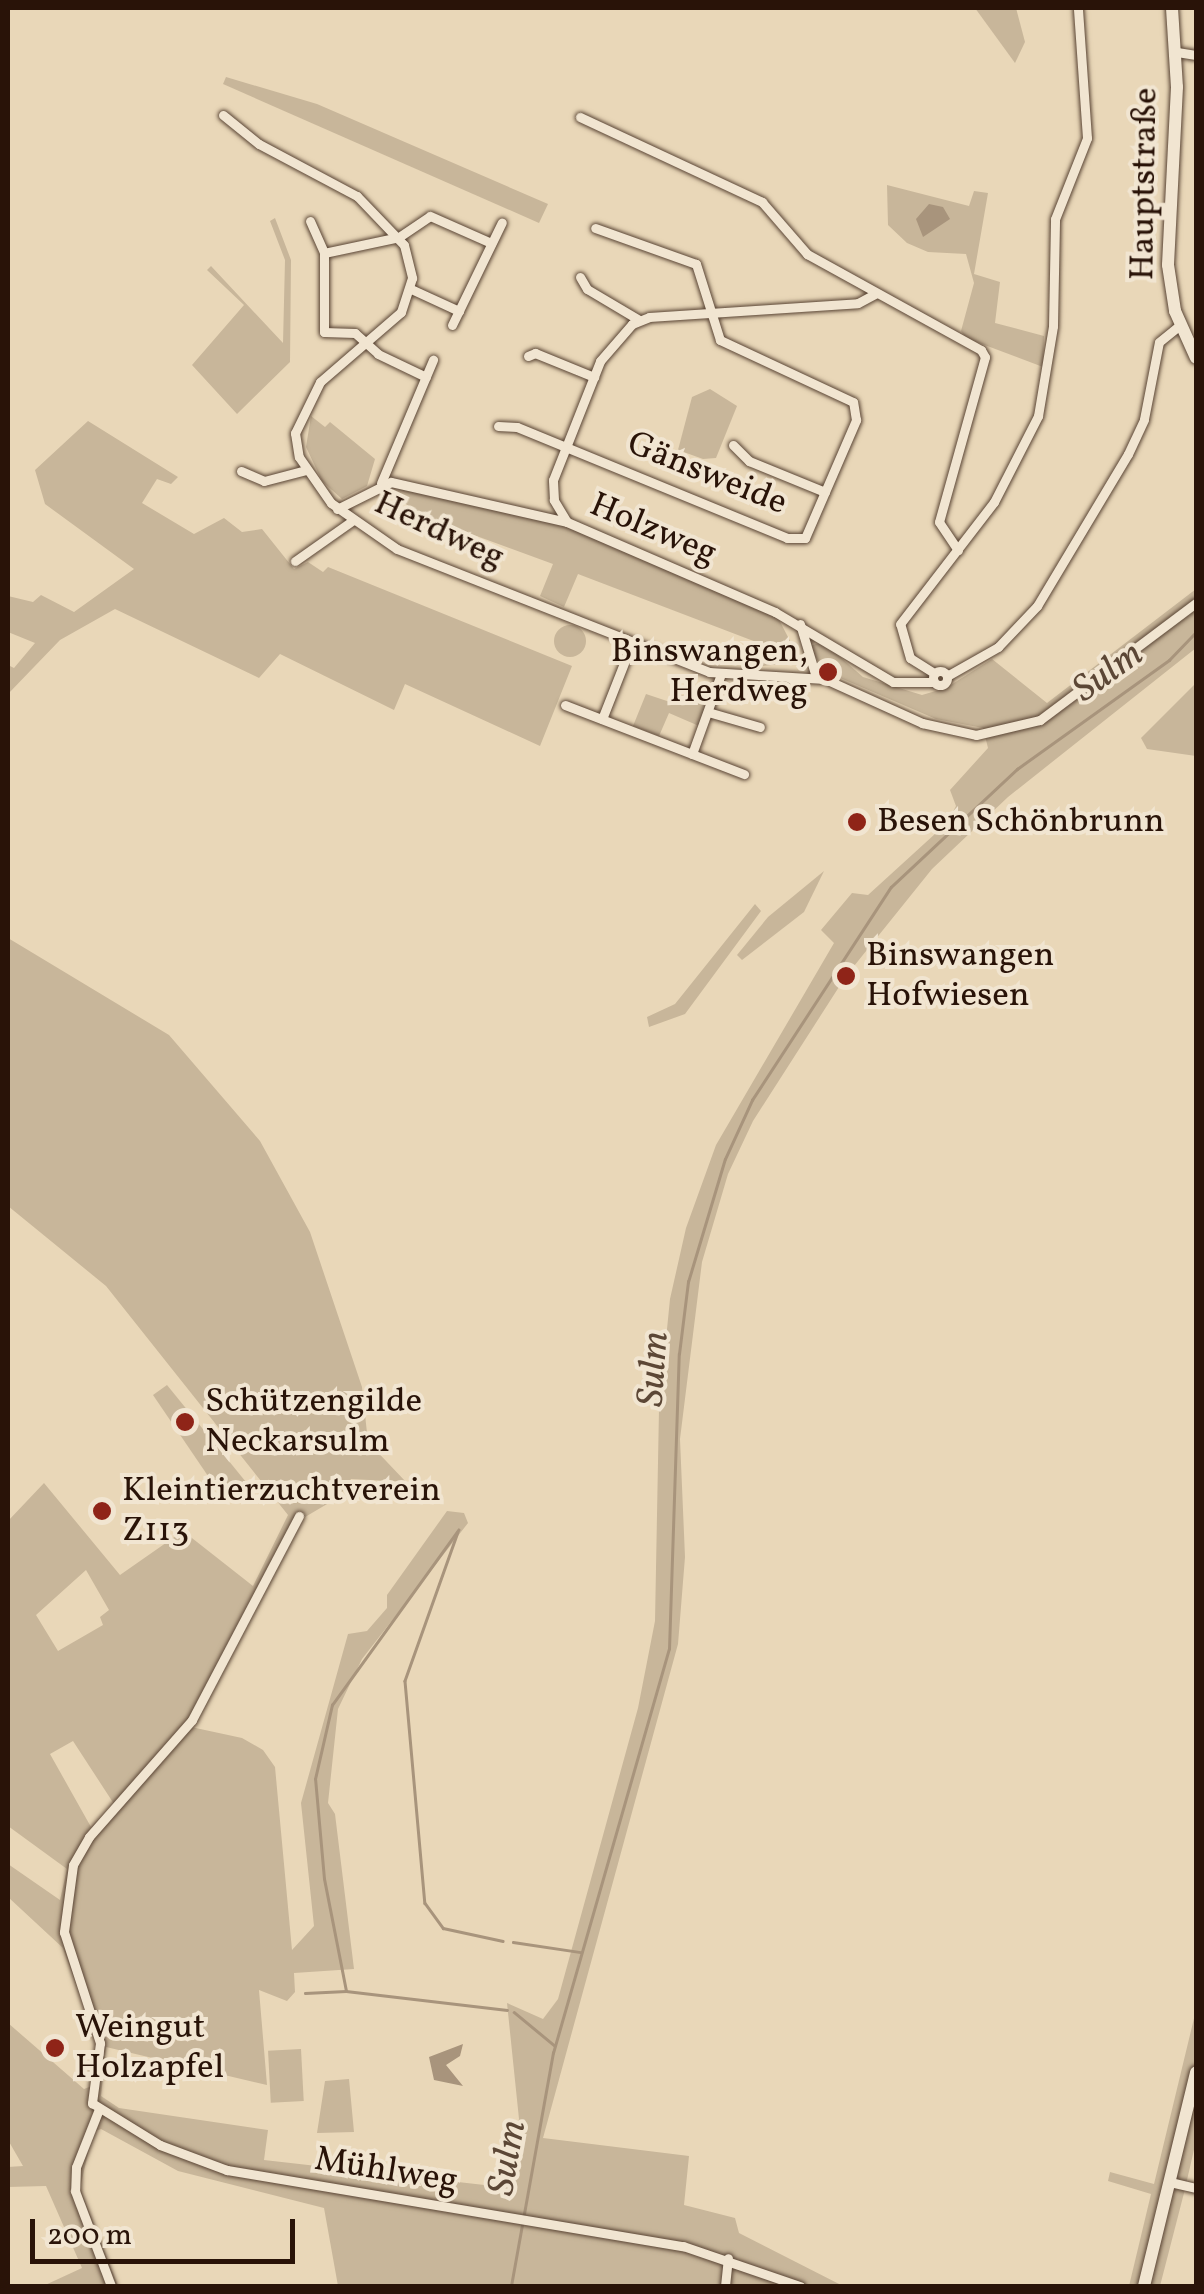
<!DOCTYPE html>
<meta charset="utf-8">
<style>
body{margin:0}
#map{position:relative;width:1204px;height:2294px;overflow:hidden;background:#e9d7b8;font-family:Vollkorn,serif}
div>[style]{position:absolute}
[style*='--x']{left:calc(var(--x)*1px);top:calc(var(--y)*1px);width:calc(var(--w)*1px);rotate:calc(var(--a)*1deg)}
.green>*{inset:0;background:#c8b69a;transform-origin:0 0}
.round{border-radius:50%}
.water>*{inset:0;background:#a8947c}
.stream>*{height:2.5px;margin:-1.25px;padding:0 1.25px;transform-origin:1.25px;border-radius:1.25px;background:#a8947c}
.roads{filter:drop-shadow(0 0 2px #594434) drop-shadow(0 0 2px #594434)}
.street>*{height:9px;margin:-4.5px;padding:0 4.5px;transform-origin:4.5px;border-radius:4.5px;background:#f1e5d1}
.street>.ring{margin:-4.5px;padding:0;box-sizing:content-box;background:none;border:9px solid #f1e5d1;border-radius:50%}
.secondary>*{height:12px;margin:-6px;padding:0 6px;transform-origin:6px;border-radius:6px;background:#f1e5d1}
.dots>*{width:28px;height:28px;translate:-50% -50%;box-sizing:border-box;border:5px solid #f1e5d1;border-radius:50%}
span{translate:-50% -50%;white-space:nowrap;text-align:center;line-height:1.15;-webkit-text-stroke:8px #f1e5d1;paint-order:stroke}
.street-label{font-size:35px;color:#291308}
.poi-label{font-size:35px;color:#291308}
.right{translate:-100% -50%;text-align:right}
.left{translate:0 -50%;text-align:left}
.water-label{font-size:38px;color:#5c4736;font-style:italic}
.frame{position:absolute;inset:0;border:10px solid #291308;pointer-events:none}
.scale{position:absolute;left:30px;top:2219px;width:265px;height:45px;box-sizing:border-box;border:5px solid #291308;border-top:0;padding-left:12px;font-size:30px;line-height:35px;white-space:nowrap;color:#291308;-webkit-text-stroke:8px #f1e5d1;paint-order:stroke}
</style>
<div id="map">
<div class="green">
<i style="clip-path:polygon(975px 8px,1016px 8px,1025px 42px,1015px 63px)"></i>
<i style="clip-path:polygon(226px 77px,317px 104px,548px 204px,539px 223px,223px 84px)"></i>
<i style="clip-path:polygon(887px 185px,969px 206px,974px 191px,988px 193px,974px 274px,1000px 282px,995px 323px,1044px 336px,1043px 367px,966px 338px,961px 331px,974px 283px,966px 254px,928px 252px,907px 243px,888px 225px)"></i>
<i style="clip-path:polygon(275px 218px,291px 260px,290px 362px,237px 414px,192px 365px,244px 305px,207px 270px,211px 266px,283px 343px,285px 260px,270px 221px)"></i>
<i style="clip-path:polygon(710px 389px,737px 406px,716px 458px,703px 459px,678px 450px,692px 397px)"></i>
<i style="clip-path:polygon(311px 416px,325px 427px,330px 422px,375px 459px,367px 486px,342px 499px,322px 481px,306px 447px)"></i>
<i style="clip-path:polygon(88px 421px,178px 477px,171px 484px,157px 479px,142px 503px,194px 534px,224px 518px,242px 532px,262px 529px,294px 569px,308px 562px,323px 572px,328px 567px,572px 666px,540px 746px,405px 684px,394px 710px,280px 654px,259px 678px,115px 609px,60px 640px,8px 694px,8px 665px,14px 668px,35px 643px,8px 632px,8px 596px,33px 602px,41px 595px,74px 612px,134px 569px,45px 504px,35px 470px)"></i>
<i style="clip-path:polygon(390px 486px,560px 524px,775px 612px,801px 662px,762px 666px,764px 645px,578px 574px,564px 607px,540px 596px,553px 564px,430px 519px,380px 488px)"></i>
<i style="clip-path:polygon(evenodd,1196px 589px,1196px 648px,1008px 797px,932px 869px,846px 976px,753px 1121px,728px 1174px,702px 1262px,680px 1439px,685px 1557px,678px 1644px,543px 2138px,689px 2156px,684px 2205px,735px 2218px,739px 2233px,843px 2286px,338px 2286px,324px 2208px,178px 2171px,101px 2129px,93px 2132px,80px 2188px,118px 2286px,43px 2286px,82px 2268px,46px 2186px,8px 2187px,8px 2167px,23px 2166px,8px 2140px,8px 2023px,84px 2089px,92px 2086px,97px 2042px,63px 1948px,8px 1897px,8px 1864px,60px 1900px,67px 1869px,8px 1826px,8px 1521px,44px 1483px,120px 1575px,183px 1531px,253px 1586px,288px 1515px,106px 1286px,8px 1206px,8px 938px,169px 1035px,260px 1141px,310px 1232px,362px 1387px,368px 1442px,406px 1482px,351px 1479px,339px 1497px,300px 1520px,191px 1727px,242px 1738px,263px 1750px,275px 1767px,292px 1950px,314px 1926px,301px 1803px,348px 1634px,367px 1631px,387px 1608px,387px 1595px,447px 1511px,464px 1513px,468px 1523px,362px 1659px,338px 1709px,328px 1803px,335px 1814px,354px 1969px,294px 1973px,295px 1992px,287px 2001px,259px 1990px,267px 2085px,106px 2047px,101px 2096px,119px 2108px,268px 2130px,264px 2160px,502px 2187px,519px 2119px,507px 2003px,543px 2019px,558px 1999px,638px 1708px,655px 1621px,659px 1409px,670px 1299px,686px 1228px,716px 1145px,834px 943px,821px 930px,852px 893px,868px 895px,947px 823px,956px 806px,950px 790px,988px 748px,983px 728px,936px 719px,824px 671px,809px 646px,823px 642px,863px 677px,922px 695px,946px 688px,992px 659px,1047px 703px,1196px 589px,86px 1570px,109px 1610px,100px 1617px,103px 1625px,58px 1651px,36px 1615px,86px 1570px,1196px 589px,73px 1741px,114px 1804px,91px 1827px,50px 1754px,73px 1741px)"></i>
<i class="round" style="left:554px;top:625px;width:32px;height:32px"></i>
<i style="clip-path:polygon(1196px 683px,1196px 756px,1147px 749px,1141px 738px)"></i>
<i style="clip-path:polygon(677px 693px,707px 705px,699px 726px,669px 713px,659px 736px,633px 726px,646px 694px,673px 703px)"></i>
<i style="clip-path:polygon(824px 871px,804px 912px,742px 960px,737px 955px,768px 917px)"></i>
<i style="clip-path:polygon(755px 904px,761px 911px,685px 1014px,649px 1027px,647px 1017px,675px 1004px)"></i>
<i style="clip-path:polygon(167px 1385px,250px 1487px,227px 1504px,153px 1395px)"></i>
<i style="clip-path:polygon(1196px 2010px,1196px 2141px,1184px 2193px,1160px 2286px,1129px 2286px,1151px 2194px,1108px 2181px,1110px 2172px,1154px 2184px)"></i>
<i style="left:301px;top:2049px;width:52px;height:33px;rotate:87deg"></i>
<i style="clip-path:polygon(349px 2079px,354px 2132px,317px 2133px,325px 2081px)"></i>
</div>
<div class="water">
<i style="clip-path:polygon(929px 204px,943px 207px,950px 219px,923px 237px,916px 219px)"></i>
<i style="clip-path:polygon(463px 2044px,460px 2056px,446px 2065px,463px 2086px,434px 2080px,429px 2057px)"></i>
</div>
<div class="stream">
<i style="--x:458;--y:1532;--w:158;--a:109.6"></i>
<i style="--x:405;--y:1681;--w:223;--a:84.9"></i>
<i style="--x:425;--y:1903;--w:31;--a:54"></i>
<i style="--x:443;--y:1928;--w:61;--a:12.2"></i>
<i style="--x:513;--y:1942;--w:68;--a:8.5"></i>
<i style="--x:346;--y:1991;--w:114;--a:-101.1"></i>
<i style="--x:324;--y:1879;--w:100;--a:-95.1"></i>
<i style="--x:315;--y:1779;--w:76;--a:-77.1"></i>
<i style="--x:332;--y:1705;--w:216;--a:-54.2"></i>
<i style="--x:305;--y:1993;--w:41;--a:-2.8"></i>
<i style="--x:346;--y:1991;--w:162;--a:6.7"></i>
<i style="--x:514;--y:2012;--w:52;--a:39.5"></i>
<i style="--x:511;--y:2286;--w:237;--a:-79.8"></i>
<i style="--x:553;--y:2053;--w:420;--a:-74"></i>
<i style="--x:669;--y:1649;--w:295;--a:-88.1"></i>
<i style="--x:679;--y:1354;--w:73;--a:-82.9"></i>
<i style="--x:688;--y:1282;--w:128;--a:-73.3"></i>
<i style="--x:725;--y:1159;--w:65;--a:-65.4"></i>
<i style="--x:752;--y:1100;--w:254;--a:-56.9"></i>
<i style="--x:891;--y:887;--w:173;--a:-43.1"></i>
<i style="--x:1017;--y:769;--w:187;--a:-35.6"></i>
<i style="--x:1169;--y:660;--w:39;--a:-46"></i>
</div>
<div class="roads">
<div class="street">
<i style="--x:1177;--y:52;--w:19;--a:9"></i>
<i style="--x:223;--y:115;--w:46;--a:38.9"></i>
<i style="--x:259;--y:144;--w:111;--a:28"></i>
<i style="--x:357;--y:196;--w:68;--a:46.2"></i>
<i style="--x:404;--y:245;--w:34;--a:76"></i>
<i style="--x:412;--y:278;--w:36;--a:108"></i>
<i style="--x:401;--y:312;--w:107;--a:139.2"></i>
<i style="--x:320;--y:382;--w:57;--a:116.1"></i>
<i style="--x:295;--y:433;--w:24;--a:81"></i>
<i style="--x:299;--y:457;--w:56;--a:55.2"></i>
<i style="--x:331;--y:503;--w:80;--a:34.9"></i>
<i style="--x:397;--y:549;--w:335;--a:21.5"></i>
<i style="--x:709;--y:672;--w:116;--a:3.5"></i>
<i style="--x:825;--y:679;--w:107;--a:24.4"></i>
<i style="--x:922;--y:723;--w:55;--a:12.5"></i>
<i style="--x:976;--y:735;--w:66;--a:-13.2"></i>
<i style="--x:1040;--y:720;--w:195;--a:-36.9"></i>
<i style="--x:580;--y:117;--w:201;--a:25"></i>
<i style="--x:762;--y:202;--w:69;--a:49.1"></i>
<i style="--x:807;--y:254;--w:199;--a:28.9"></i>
<i style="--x:981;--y:350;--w:8;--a:60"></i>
<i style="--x:985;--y:357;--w:171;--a:105.6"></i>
<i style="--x:939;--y:522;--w:34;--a:56"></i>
<i style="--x:310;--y:221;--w:35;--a:66"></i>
<i style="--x:324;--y:253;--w:79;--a:90"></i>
<i style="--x:324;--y:332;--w:31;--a:2"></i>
<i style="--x:355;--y:333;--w:31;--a:42"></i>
<i style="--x:378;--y:354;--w:53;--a:25.6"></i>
<i style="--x:324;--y:253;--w:77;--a:-12"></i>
<i style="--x:399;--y:237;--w:37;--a:-34"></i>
<i style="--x:430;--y:216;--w:67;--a:23.9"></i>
<i style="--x:580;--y:277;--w:14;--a:60"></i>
<i style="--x:587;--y:289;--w:61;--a:30.8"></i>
<i style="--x:411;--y:289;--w:53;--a:24.6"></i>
<i style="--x:452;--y:325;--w:114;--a:-64.1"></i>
<i style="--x:528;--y:356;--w:8;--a:-23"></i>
<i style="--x:535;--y:353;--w:64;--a:22.1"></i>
<i style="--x:498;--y:426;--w:19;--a:3"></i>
<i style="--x:517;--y:427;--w:292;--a:22.3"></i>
<i style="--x:787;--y:538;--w:18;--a:0"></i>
<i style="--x:805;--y:538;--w:129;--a:-66.6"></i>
<i style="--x:856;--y:420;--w:18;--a:-99"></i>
<i style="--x:853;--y:402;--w:147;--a:-155"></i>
<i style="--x:720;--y:340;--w:80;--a:-107.5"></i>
<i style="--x:696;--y:264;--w:107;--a:-160.4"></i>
<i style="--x:733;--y:445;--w:23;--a:45"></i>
<i style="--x:749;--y:461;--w:82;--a:22.2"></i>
<i style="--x:241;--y:471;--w:25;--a:23"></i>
<i style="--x:264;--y:481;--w:43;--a:-14.7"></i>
<i style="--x:381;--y:483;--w:134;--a:-67.1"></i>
<i style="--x:337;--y:509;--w:60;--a:-26.6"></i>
<i style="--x:391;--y:482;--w:180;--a:12.8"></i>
<i style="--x:567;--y:522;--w:227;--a:23.4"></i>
<i style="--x:775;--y:612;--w:137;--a:30.7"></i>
<i style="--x:893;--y:682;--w:41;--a:0"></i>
<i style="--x:567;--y:522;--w:26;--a:-121"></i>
<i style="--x:554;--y:500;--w:20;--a:-93"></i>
<i style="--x:553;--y:480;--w:128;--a:-68.4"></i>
<i style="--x:600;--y:361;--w:49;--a:-49.1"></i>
<i style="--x:632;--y:324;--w:18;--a:-22"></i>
<i style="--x:649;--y:317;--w:209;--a:-3.8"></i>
<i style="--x:858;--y:303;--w:19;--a:-28"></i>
<i style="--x:295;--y:561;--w:70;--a:-35.1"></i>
<i style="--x:800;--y:624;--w:55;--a:73.2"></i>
<i class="ring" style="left:933px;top:671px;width:5px;height:5px"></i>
<i style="--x:934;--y:673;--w:28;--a:-148"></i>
<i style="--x:910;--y:658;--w:35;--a:-106"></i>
<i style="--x:900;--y:624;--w:154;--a:-52.4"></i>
<i style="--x:994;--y:502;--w:97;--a:-62.9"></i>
<i style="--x:1038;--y:416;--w:91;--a:-80.5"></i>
<i style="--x:1053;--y:326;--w:107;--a:-88.9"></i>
<i style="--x:1055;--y:219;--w:87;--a:-68.4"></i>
<i style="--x:1087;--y:138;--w:130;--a:-94"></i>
<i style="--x:947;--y:676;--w:59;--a:-29.6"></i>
<i style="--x:998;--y:647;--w:57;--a:-46.4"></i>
<i style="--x:1037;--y:606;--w:177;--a:-59.1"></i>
<i style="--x:1128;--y:454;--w:38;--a:-65"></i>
<i style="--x:1144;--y:419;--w:78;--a:-79"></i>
<i style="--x:1159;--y:342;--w:27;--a:-39"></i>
<i style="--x:565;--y:705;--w:192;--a:21.1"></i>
<i style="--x:708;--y:712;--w:54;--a:16.1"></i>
<i style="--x:602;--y:719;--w:82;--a:-68.5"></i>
<i style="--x:692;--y:754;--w:85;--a:-70.1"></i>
<i style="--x:299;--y:1516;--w:230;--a:117.7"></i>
<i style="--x:192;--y:1720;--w:156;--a:131.4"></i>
<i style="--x:89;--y:1837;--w:32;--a:120"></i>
<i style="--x:73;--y:1865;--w:68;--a:97.7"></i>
<i style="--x:64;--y:1932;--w:117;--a:72"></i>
<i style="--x:100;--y:2043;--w:61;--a:97.6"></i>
<i style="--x:92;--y:2103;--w:80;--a:31.7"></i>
<i style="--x:160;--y:2145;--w:72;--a:20.5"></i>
<i style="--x:227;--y:2170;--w:462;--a:9.5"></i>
<i style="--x:683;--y:2246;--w:124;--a:18.9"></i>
<i style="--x:99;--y:2109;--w:62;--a:111.6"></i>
<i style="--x:76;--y:2167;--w:24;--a:92"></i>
<i style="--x:75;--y:2191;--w:102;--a:69.2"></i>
<i style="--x:1170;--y:2182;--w:27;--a:13"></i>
<i style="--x:725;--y:2286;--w:28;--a:-84"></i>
</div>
<div class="secondary">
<i style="--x:1172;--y:8;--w:79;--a:86.4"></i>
<i style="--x:1177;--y:87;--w:178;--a:92.9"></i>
<i style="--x:1168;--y:265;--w:47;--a:81.3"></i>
<i style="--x:1175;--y:311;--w:51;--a:65.9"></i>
<i style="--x:1144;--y:2286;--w:220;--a:-76.3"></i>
</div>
</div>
<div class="dots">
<i style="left:828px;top:672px;background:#8f2418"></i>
<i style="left:857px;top:822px;background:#8f2418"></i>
<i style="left:846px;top:976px;background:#8f2418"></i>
<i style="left:185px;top:1422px;background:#8f2418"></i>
<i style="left:102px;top:1511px;background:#8f2418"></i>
<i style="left:55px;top:2048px;background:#8f2418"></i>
</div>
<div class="street-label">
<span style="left:1145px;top:184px;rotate:-89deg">Hauptstraße</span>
<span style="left:707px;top:474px;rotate:22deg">Gänsweide</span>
<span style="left:653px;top:530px;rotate:23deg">Holzweg</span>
<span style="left:439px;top:531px;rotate:25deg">Herdweg</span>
<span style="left:386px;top:2171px;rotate:9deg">Mühlweg</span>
</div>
<div class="poi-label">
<span class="right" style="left:808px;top:672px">Binswangen,<br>Herdweg</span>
<span class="left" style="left:877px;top:822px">Besen Schönbrunn</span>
<span class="left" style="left:866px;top:976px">Binswangen<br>Hofwiesen</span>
<span class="left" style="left:205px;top:1422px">Schützengilde<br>Neckarsulm</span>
<span class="left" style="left:122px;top:1511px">Kleintierzuchtverein<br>Z113</span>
<span class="left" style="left:75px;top:2048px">Weingut<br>Holzapfel</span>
</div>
<div class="water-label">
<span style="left:1109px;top:673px;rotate:-36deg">Sulm</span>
<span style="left:655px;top:1369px;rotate:-86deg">Sulm</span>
<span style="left:509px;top:2158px;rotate:-80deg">Sulm</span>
</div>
<div class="frame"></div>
<div class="scale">200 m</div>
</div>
